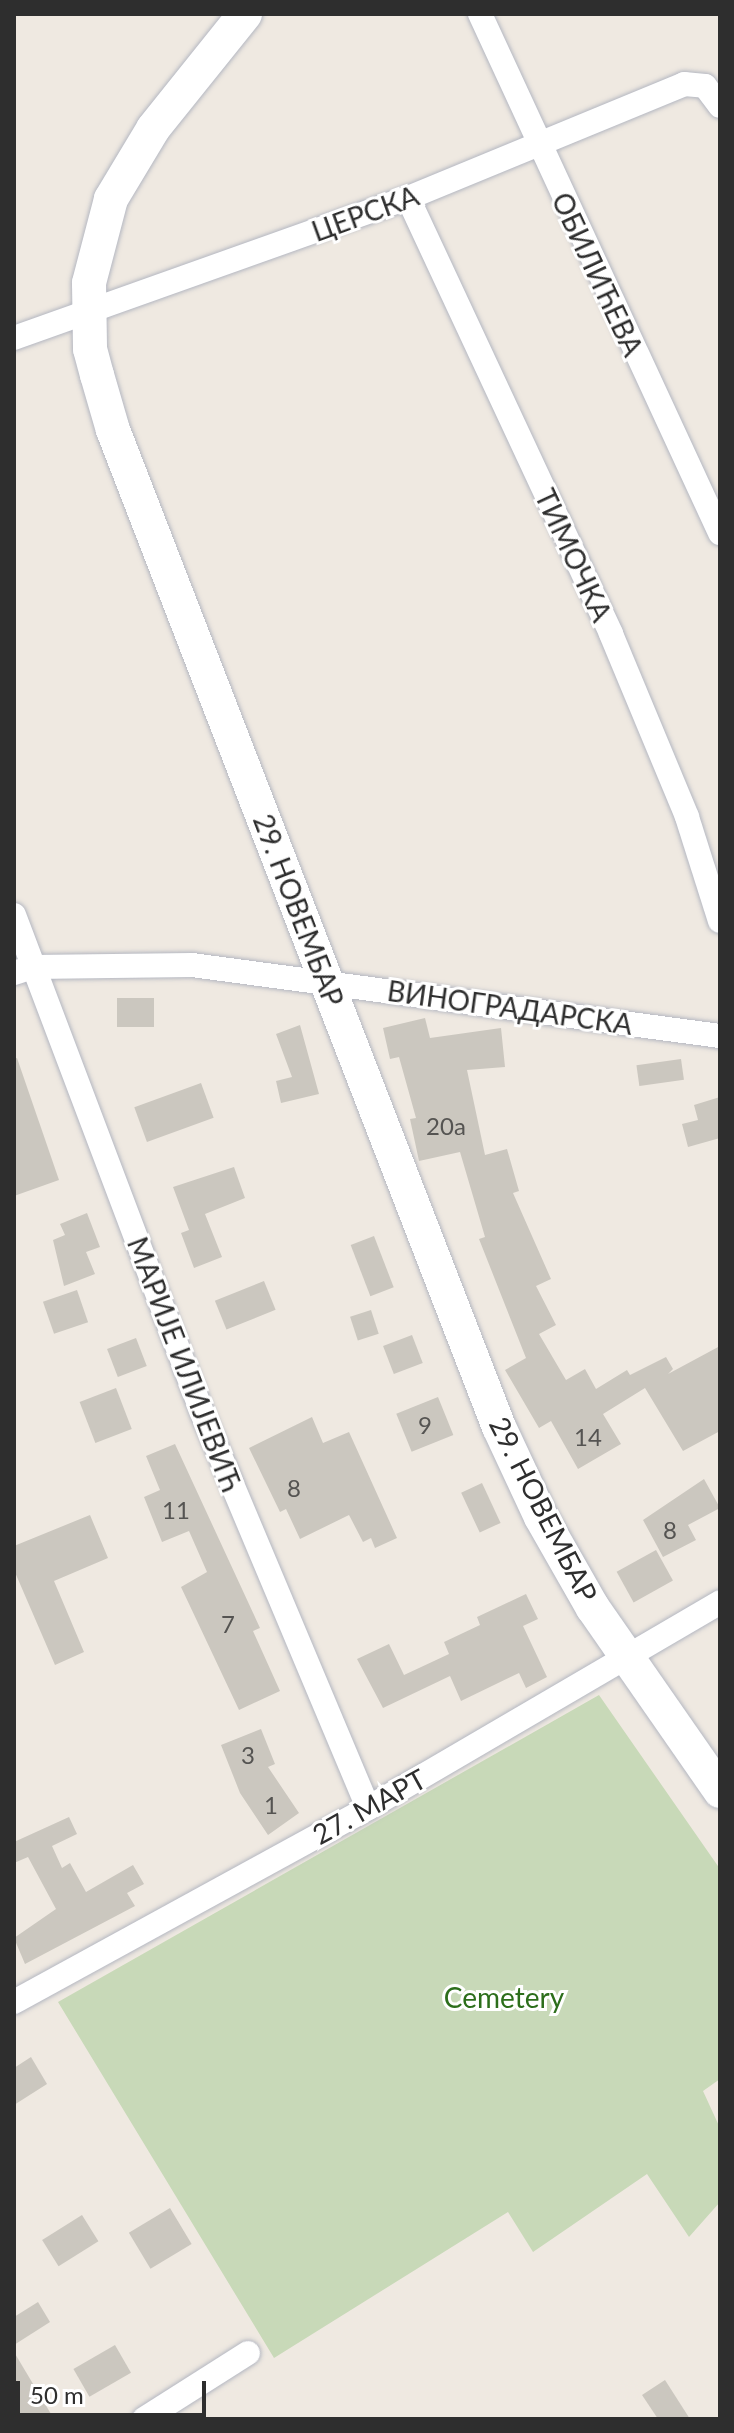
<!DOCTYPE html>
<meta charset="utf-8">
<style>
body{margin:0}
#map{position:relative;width:734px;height:2433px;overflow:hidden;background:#efe9e1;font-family:Lato,sans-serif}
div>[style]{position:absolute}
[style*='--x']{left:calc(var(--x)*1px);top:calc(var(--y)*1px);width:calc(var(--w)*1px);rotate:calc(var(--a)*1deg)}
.cemetery>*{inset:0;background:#c8d9b8}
.building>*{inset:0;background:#cbc7bf;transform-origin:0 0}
.roads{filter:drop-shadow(0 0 2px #b4b7c1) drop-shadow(0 0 2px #b4b7c1)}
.minor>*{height:24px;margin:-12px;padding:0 12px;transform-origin:12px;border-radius:12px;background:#fff}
.secondary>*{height:34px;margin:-17px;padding:0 17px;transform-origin:17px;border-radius:17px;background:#fff}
span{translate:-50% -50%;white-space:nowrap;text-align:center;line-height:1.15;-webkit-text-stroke:6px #fff;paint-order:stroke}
.number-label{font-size:24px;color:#555452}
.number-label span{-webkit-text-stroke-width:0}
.street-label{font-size:28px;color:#2e2e2e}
.park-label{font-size:28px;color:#2c6e1b}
.frame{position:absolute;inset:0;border:16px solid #2e2e2e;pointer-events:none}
.scale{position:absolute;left:16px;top:2381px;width:190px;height:36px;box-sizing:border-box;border:4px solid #2e2e2e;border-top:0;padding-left:10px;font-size:24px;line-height:28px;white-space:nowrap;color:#2e2e2e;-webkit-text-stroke:6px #fff;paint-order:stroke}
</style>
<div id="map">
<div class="cemetery">
<i style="clip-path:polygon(599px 1695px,720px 1869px,720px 2079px,703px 2091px,720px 2128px,720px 2202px,689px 2237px,647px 2174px,533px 2252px,508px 2212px,274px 2358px,58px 2002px)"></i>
</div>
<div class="building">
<i style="left:117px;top:998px;width:37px;height:29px"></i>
<i style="clip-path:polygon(425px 1018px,430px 1038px,501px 1028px,505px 1067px,467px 1070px,485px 1155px,507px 1149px,519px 1191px,513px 1193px,551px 1279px,536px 1286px,556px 1325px,539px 1334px,566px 1380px,585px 1369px,596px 1389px,627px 1370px,630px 1375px,666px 1357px,673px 1369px,668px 1374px,720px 1346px,720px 1431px,683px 1451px,645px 1388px,603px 1414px,621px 1444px,578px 1469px,551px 1421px,539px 1428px,505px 1370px,526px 1358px,479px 1239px,485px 1237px,460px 1152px,419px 1161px,410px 1119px,416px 1118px,399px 1057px,390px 1059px,383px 1028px)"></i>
<i style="clip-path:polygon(300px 1025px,319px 1094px,281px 1103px,276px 1081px,292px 1077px,276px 1034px)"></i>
<i style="clip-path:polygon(17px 1058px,59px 1180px,14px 1196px,14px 1059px)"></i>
<i style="left:681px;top:1059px;width:21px;height:45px;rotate:82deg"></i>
<i style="left:201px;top:1083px;width:37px;height:71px;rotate:70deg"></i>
<i style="clip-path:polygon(720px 1097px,720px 1138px,688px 1147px,682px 1124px,698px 1120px,694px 1105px)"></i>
<i style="clip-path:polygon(234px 1167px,245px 1198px,205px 1214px,222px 1257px,194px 1268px,181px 1233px,189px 1230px,173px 1187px)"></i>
<i style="clip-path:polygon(87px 1213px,100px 1247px,86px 1252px,95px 1274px,64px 1286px,53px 1240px,65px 1235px,60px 1224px)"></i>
<i style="left:374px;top:1236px;width:55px;height:25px;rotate:69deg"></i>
<i style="left:264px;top:1281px;width:31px;height:53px;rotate:68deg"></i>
<i style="left:77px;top:1290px;width:34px;height:36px;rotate:71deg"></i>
<i style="left:371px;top:1310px;width:25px;height:22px;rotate:72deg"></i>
<i style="left:412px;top:1335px;width:30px;height:31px;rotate:69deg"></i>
<i style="left:136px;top:1338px;width:30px;height:31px;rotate:69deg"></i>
<i style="left:116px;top:1388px;width:44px;height:39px;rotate:69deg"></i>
<i style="left:438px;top:1397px;width:41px;height:45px;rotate:68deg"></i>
<i style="clip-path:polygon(312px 1417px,323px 1443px,349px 1432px,397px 1538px,375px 1548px,371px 1538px,363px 1542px,349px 1515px,300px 1539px,286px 1509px,280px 1512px,249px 1448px)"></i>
<i style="clip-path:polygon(175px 1444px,260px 1628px,253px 1631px,280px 1691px,239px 1710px,181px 1587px,207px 1572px,189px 1531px,162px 1542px,144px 1497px,160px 1490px,146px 1456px)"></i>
<i style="clip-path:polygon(704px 1479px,720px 1508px,688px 1525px,696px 1540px,663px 1557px,643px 1520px)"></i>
<i style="left:482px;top:1483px;width:44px;height:23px;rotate:65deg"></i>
<i style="clip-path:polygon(90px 1515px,108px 1558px,54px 1581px,84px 1652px,55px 1665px,14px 1570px,14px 1546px)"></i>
<i style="left:656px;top:1550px;width:35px;height:45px;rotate:61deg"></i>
<i style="clip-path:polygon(526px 1594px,538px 1619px,523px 1626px,547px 1677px,526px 1688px,519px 1673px,461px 1701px,450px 1676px,383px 1708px,357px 1659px,389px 1644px,404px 1675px,449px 1654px,444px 1642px,480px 1625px,477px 1617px)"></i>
<i style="clip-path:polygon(261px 1729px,275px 1764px,268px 1767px,299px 1813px,268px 1835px,240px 1793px,221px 1745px)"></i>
<i style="clip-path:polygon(69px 1817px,77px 1834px,52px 1846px,62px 1868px,70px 1863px,86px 1892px,133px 1865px,144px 1884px,127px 1893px,135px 1906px,25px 1964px,14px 1938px,56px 1909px,28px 1857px,14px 1863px,14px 1842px)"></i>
<i style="clip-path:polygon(31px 2057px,47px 2084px,14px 2105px,14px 2068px)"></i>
<i style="left:170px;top:2208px;width:42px;height:48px;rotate:59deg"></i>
<i style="left:82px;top:2215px;width:31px;height:47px;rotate:58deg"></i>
<i style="clip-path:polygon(38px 2302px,50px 2322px,14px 2345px,14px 2317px)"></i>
<i style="left:115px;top:2345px;width:32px;height:48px;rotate:60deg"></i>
<i style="clip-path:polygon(14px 2352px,54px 2419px,14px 2419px)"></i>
<i style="clip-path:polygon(665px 2380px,690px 2419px,658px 2419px,642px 2395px)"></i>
</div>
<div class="roads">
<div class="minor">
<i style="--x:480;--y:14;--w:572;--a:65.18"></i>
<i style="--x:408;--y:198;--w:481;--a:65"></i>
<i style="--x:611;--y:634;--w:198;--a:67.4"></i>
<i style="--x:687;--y:817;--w:109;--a:72.4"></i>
<i style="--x:14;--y:338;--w:418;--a:-19.6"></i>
<i style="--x:408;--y:198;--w:299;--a:-22.4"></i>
<i style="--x:684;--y:84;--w:21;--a:5"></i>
<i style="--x:705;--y:86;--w:25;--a:53"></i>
<i style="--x:14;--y:915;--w:535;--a:69.29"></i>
<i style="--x:203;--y:1415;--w:426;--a:67.2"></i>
<i style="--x:14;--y:973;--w:20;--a:-18"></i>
<i style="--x:33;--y:967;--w:159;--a:-0.7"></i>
<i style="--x:192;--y:965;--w:533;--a:7.66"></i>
<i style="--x:14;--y:2002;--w:404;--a:-28.7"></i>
<i style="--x:368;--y:1808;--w:408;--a:-30.3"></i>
<i style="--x:144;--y:2419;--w:123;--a:-32.4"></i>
</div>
<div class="secondary">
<i style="--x:245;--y:14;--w:147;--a:128.7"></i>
<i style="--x:153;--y:129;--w:82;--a:121"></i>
<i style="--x:111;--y:199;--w:87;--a:104.7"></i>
<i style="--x:89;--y:283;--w:66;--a:89.1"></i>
<i style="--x:90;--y:349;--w:27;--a:75"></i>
<i style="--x:97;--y:375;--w:57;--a:73.8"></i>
<i style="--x:113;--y:430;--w:1069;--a:68.84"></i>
<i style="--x:499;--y:1427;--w:99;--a:65"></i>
<i style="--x:541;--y:1517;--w:105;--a:60.3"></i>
<i style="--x:593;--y:1608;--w:223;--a:55.2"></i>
</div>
</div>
<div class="number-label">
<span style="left:446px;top:1126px">20a</span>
<span style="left:425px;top:1425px">9</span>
<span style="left:588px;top:1437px">14</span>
<span style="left:294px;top:1488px">8</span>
<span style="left:176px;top:1510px">11</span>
<span style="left:670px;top:1530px">8</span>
<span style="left:228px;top:1624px">7</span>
<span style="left:248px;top:1755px">3</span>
<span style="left:271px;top:1805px">1</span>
</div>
<div class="street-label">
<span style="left:365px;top:213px;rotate:-20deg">ЦЕРСКА</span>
<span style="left:598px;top:274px;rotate:65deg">ОБИЛИЋЕВА</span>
<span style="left:574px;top:555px;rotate:65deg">ТИМОЧКА</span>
<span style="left:299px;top:910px;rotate:69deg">29. НОВЕМБАР</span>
<span style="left:510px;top:1007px;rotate:8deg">ВИНОГРАДАРСКА</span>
<span style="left:185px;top:1364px;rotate:69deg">МАРИЈЕ ИЛИЈЕВИЋ</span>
<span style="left:544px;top:1509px;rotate:63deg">29. НОВЕМБАР</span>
<span style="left:369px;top:1806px;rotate:-29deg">27. МАРТ</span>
</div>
<div class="park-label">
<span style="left:504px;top:1997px">Cemetery</span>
</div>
<div class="frame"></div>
<div class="scale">50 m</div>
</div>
